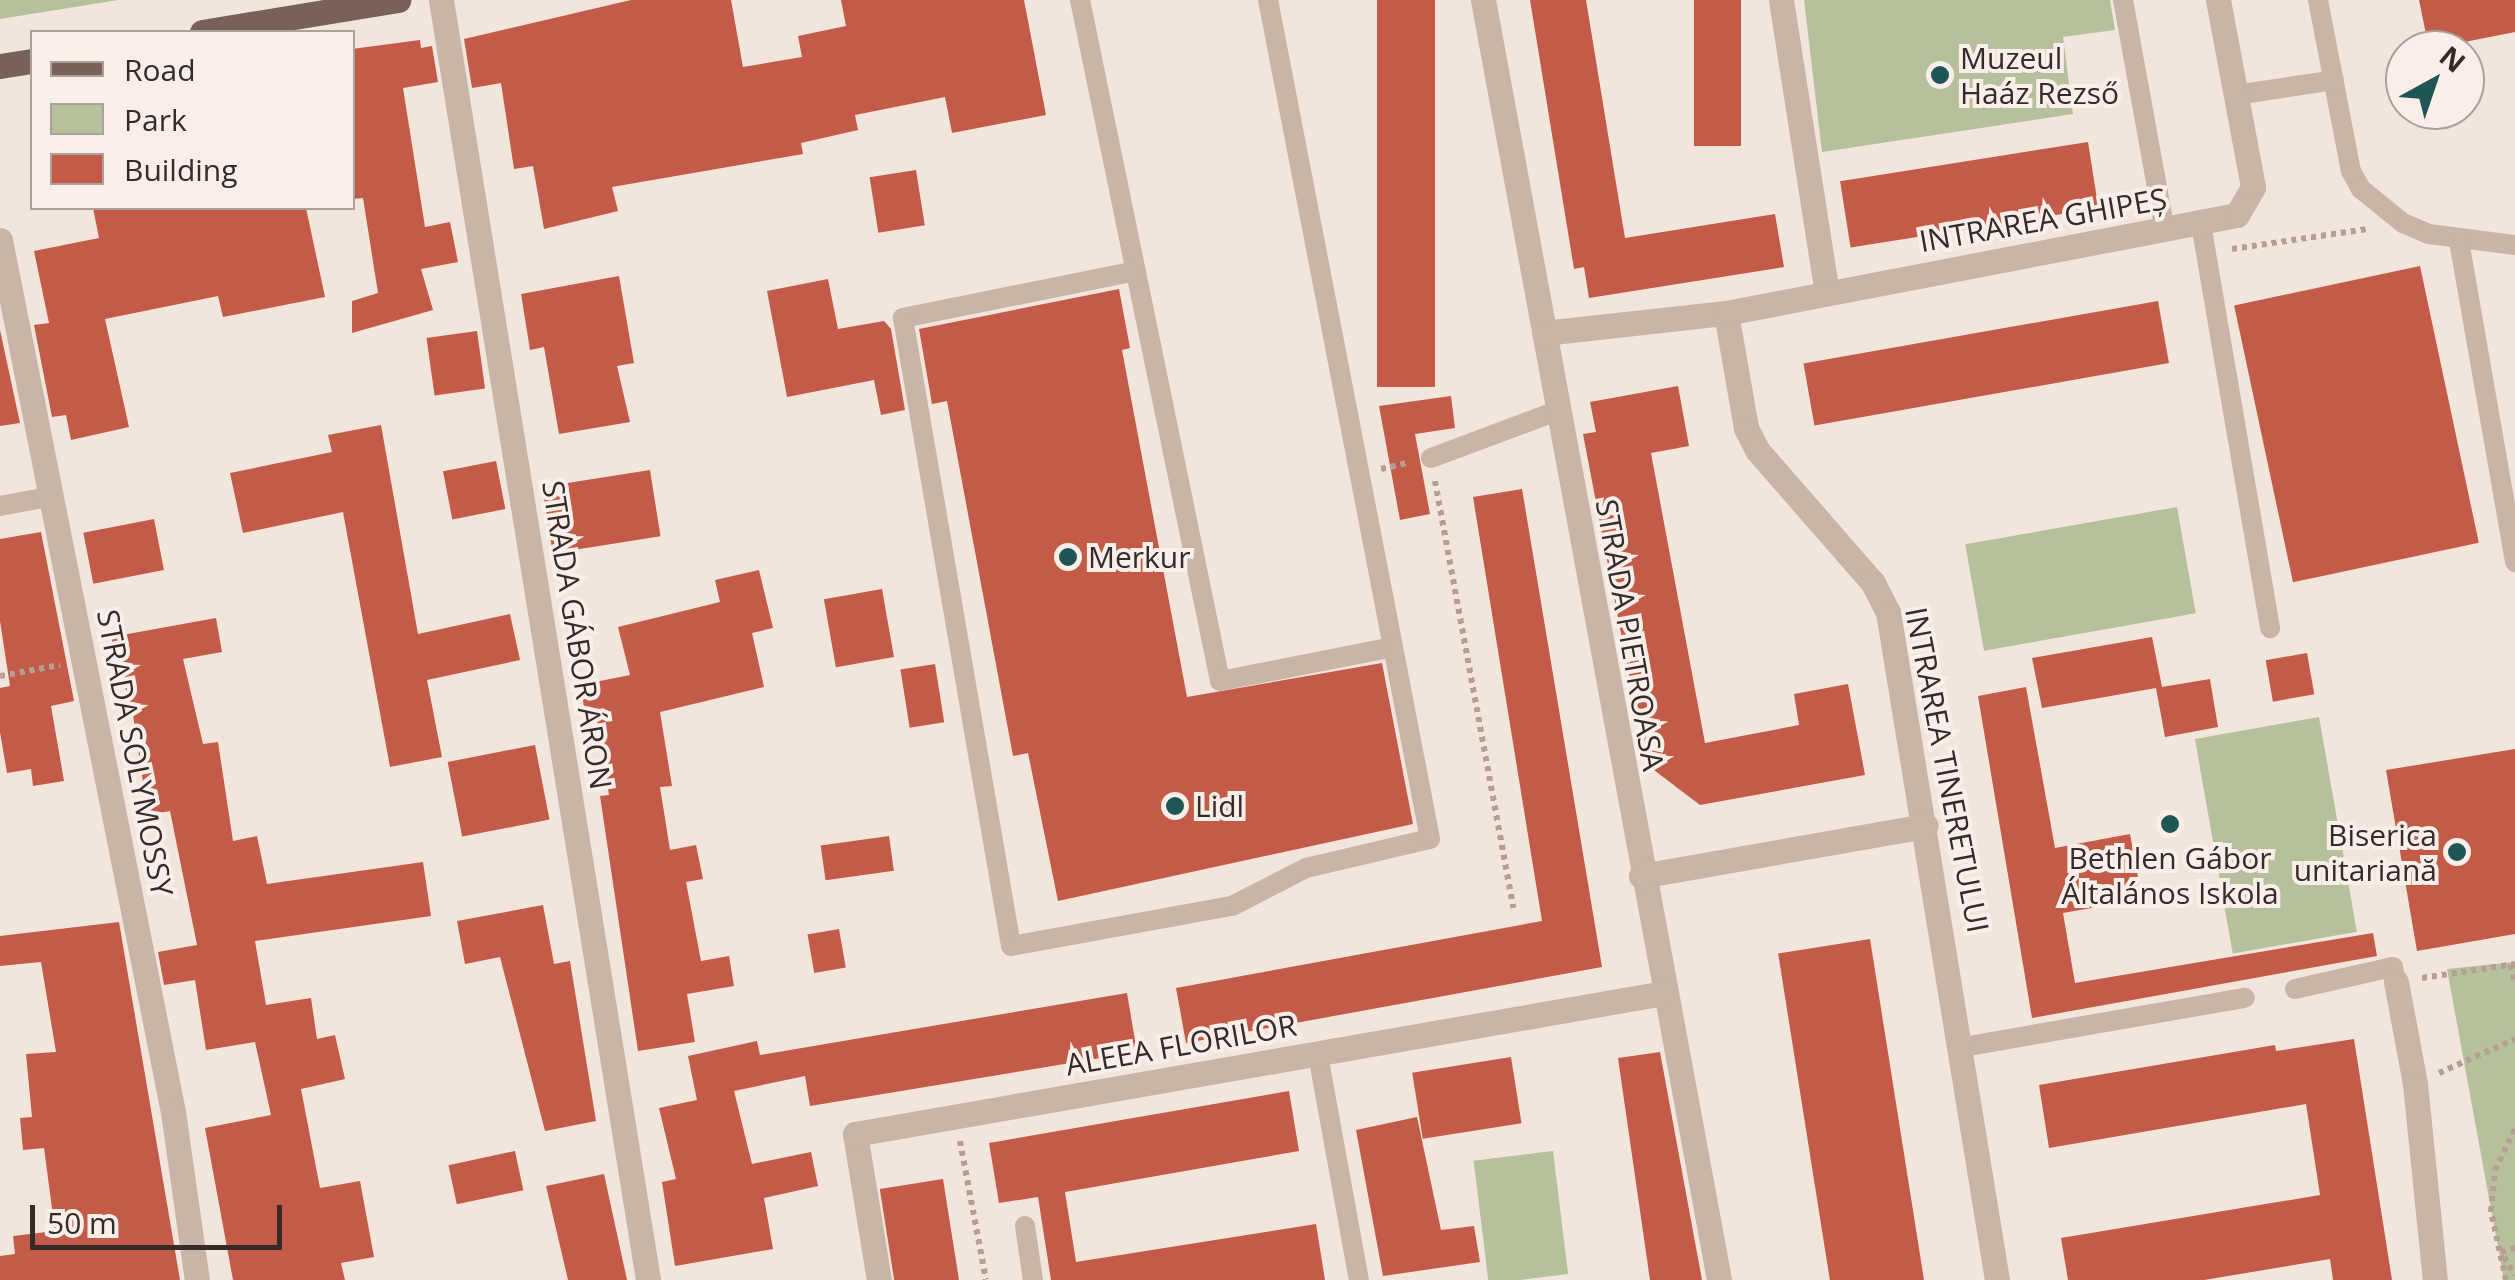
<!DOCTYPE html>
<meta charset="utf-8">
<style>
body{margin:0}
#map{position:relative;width:2515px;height:1280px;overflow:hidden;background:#f1e5dc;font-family:"Open Sans",sans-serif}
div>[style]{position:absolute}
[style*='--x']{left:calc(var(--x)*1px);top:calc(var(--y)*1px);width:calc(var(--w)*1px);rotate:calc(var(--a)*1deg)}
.green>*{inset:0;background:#b7c09c;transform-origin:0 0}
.building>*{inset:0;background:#c35b48;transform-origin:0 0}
.path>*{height:6px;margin-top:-3px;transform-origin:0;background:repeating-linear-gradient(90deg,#b59e92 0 5px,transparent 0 10px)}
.lane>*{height:20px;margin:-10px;padding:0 10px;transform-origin:10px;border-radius:10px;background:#c9b4a8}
.street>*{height:25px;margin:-12.5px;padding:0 12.5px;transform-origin:12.5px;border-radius:12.5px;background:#c9b4a8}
.primary>*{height:25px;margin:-12.5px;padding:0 12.5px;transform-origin:12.5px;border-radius:12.5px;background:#776159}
.dots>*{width:28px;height:28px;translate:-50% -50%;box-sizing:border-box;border:5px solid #f9efe8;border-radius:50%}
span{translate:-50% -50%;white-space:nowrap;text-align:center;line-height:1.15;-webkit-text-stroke:8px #f9efe8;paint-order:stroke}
.poi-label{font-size:30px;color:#362b28}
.left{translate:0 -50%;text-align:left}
.right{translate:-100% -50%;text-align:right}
.street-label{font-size:30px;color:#362b28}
.legend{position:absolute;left:30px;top:30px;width:325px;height:180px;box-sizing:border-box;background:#f9efe8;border:2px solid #aba19b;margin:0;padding:12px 18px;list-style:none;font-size:30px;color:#362b28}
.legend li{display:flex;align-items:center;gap:20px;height:50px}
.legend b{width:50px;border:2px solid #aba19b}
.north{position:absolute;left:2385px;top:30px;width:100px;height:100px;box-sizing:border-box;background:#f9efe8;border:2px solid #aba19b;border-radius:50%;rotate:40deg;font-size:28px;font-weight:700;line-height:40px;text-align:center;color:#362b28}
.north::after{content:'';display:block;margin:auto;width:35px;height:45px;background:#1f5655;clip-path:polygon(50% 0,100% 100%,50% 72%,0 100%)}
.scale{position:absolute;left:30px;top:1205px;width:252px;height:45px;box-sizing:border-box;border:5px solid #362b28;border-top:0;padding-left:12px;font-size:30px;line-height:35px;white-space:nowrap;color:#362b28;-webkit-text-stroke:8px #f9efe8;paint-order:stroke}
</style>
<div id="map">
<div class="green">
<i style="clip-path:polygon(0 0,118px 0,0 19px)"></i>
<i style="clip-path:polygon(1804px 0,2110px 0,2115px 30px,2063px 37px,2073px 114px,1822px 152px)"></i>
<i style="left:2177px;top:507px;width:108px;height:215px;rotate:80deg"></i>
<i style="left:2319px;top:717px;width:218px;height:126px;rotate:80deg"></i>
<i style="clip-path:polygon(2515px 962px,2515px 1280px,2504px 1280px,2447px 969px)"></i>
<i style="left:1553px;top:1151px;width:124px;height:80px;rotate:83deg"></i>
</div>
<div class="building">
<i style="clip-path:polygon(631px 0,731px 0,743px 67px,802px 57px,798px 36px,846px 26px,841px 0,1024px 0,1046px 115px,952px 133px,945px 97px,855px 115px,858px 130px,801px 143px,803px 154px,612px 187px,618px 211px,544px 229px,533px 166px,514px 169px,501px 83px,472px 88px,464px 39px)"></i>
<i style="left:1377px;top:0;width:58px;height:387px"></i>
<i style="clip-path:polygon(1530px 0,1586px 0,1625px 238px,1775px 214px,1784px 267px,1589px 298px,1584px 267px,1574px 269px)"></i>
<i style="left:1694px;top:0;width:47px;height:146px"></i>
<i style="clip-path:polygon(2419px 0,2515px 0,2515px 32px,2429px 49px)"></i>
<i style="clip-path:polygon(420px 40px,421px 48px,432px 46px,438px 82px,403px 88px,425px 227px,450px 222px,458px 262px,421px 269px,433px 310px,352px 333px,352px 301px,378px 293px,363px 198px,352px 199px,352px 49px)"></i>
<i style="left:2088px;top:142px;width:67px;height:251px;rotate:81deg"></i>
<i style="left:916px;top:170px;width:56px;height:47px;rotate:81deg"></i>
<i style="clip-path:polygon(93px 208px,306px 208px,325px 297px,223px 317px,218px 296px,105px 319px,129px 427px,71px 440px,66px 415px,52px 417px,34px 325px,49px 323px,34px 251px,99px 238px)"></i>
<i style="left:2420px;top:266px;width:283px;height:190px;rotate:78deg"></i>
<i style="clip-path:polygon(619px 276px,634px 363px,617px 366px,630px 422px,559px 434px,544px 347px,530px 350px,521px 294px)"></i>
<i style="clip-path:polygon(828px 279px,838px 329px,884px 321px,891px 329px,905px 410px,881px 415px,874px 380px,787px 397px,767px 291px)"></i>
<i style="clip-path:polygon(1119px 289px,1130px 348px,1122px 350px,1187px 697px,1382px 663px,1413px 824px,1058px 901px,1028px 753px,1013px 756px,947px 401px,932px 404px,919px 329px)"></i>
<i style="left:2158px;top:301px;width:63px;height:360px;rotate:80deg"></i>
<i style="clip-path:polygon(0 330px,20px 423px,0 426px)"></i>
<i style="left:477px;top:331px;width:58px;height:51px;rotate:82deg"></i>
<i style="clip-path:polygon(1678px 386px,1689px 446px,1651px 453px,1705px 743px,1799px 725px,1794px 694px,1848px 684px,1865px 775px,1700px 805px,1646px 764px,1583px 434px,1596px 432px,1590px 402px)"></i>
<i style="clip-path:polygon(1451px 396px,1455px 428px,1415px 434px,1430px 514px,1400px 520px,1379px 406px)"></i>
<i style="clip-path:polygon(381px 425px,418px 634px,510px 614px,520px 660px,427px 680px,442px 757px,390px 767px,343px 512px,243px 533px,230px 473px,332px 452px,328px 435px)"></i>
<i style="left:496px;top:461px;width:49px;height:54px;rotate:79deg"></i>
<i style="left:650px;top:470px;width:67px;height:109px;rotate:81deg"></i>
<i style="clip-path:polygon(1522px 489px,1602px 967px,1186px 1043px,1176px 988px,1542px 921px,1473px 497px)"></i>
<i style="left:154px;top:519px;width:52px;height:72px;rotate:79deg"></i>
<i style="clip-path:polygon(41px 532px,74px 701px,51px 706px,64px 781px,33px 786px,31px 769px,7px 773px,0 732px,0 688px,10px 686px,0 621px,0 539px)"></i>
<i style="clip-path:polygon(759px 570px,773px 628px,752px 633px,764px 687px,660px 712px,672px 786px,660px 787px,670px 850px,696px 845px,703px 879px,686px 882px,701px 961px,729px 956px,734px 986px,687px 994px,695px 1042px,638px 1051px,600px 796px,609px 795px,597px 721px,587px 723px,580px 685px,630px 675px,618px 627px,720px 602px,715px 580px)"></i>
<i style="left:882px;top:589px;width:69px;height:59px;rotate:80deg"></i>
<i style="clip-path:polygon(216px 618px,222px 652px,183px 659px,203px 744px,218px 742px,233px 841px,257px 836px,267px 884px,423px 862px,431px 916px,255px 941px,266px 1005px,311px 998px,317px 1039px,335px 1035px,345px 1079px,301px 1089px,320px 1188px,360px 1181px,374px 1257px,341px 1263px,345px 1280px,233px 1280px,205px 1128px,271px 1115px,255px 1042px,206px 1050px,195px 980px,164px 985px,158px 952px,197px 945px,170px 811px,148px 815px,133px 715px,111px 637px)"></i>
<i style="clip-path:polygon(2152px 637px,2162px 687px,2210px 679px,2218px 727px,2165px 737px,2156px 688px,2042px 708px,2032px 658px)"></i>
<i style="left:2307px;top:653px;width:42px;height:42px;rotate:80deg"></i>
<i style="left:935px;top:664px;width:59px;height:35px;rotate:81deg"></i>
<i style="clip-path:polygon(2026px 687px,2055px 848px,2130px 834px,2142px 899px,2063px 913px,2075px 983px,2373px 933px,2377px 956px,2032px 1018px,1978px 696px)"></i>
<i style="left:535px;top:745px;width:76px;height:89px;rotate:79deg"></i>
<i style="clip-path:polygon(2515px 749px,2515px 934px,2417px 951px,2386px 770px)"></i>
<i style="left:889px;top:836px;width:35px;height:69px;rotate:82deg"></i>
<i style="clip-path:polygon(543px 905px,554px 964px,570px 961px,596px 1121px,545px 1131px,500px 957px,465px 964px,457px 921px)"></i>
<i style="clip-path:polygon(119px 922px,180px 1280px,0 1280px,0 1256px,15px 1254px,13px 1236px,55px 1231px,44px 1148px,23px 1150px,20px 1118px,32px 1117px,26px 1054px,56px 1052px,41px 962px,0 966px,0 936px)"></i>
<i style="left:839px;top:929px;width:39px;height:32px;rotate:80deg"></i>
<i style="left:1870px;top:939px;width:345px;height:93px;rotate:81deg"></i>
<i style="clip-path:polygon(1127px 993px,1137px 1052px,810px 1106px,805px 1076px,734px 1091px,752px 1164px,811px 1152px,818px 1186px,764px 1198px,773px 1249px,675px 1266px,662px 1182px,676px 1179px,659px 1108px,697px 1100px,688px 1056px,757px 1041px,760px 1055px)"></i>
<i style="clip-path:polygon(2354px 1039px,2392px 1280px,2333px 1280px,2330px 1259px,2204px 1280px,2068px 1280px,2061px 1238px,2320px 1195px,2306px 1104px,2049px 1148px,2039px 1085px,2275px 1045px,2276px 1051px)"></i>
<i style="clip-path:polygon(1660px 1052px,1702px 1280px,1650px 1280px,1618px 1058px)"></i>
<i style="left:1511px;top:1057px;width:67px;height:100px;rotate:81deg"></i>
<i style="clip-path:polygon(1289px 1091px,1299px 1151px,1065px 1192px,1076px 1262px,1316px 1224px,1325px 1280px,1051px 1280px,1038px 1197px,999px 1203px,989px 1143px)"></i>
<i style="clip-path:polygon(1417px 1117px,1441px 1230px,1474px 1226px,1480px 1262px,1383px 1276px,1356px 1130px)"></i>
<i style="left:515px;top:1151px;width:40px;height:68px;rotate:78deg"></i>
<i style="clip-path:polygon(604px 1174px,627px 1280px,568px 1280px,546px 1186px)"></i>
<i style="left:943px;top:1179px;width:102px;height:64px;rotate:81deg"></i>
</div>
<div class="path">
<i style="--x:2232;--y:249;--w:137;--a:-8.4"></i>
<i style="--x:1381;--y:469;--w:27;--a:-13"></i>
<i style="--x:1435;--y:481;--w:434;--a:79.6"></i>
<i style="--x:0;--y:676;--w:61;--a:-10.4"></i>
<i style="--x:2510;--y:965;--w:19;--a:74"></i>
<i style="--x:2422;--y:978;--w:94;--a:-8.6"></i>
<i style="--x:2439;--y:1073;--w:83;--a:-24.1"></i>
<i style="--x:960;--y:1141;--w:141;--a:79.4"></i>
<i style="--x:2501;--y:1252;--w:15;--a:-16"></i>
<i style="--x:2504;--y:1257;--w:21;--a:59"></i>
<i style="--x:2506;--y:1280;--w:71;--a:-102.3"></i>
<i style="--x:2491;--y:1211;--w:41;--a:-84.4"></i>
<i style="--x:2495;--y:1170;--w:46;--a:-64"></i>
</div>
<div class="lane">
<i style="--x:1080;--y:0;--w:695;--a:78.38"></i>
<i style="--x:1220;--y:681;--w:176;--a:-11.1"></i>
<i style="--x:1393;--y:647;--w:659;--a:-100.93"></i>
<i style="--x:2123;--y:0;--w:235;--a:79.7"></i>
<i style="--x:2318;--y:0;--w:174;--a:79.1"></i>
<i style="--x:2351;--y:171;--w:21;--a:61"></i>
<i style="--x:2361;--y:189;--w:54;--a:39"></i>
<i style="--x:2403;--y:223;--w:28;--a:23"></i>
<i style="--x:2429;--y:234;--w:87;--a:7.3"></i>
<i style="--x:2236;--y:95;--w:99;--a:-8.7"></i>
<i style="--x:2201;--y:224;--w:410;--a:80.3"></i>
<i style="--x:2459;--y:241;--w:326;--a:80.1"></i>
<i style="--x:1136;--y:271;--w:238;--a:168.6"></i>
<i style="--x:903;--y:318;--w:637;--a:80.24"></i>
<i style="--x:1011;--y:946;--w:225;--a:-10.3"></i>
<i style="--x:1232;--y:906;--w:83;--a:-27.2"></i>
<i style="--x:1306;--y:868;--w:127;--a:-13.2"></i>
<i style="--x:1430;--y:839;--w:196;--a:-100.9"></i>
<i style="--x:1431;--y:458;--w:134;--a:-20.5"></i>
<i style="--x:0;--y:506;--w:49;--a:-10.6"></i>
<i style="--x:2295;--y:989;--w:100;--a:-12.7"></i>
<i style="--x:2393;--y:967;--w:15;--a:79"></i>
<i style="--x:1963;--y:1047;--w:286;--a:-9.9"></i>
<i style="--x:1318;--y:1055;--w:229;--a:79.7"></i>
<i style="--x:1025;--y:1226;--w:55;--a:81.6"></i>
</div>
<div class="street">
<i style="--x:441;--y:0;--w:1297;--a:80.81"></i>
<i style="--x:1483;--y:0;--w:1302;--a:79.55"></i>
<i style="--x:1781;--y:0;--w:297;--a:81.1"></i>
<i style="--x:0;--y:240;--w:889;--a:78.78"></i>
<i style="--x:173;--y:1112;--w:170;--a:81.9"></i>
<i style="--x:1726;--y:313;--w:117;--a:80.1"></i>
<i style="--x:1746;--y:428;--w:25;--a:63"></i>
<i style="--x:1757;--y:450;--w:176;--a:48.9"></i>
<i style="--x:1873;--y:583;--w:33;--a:63"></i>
<i style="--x:1888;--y:612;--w:677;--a:80.73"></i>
<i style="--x:1544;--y:333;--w:183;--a:-6.3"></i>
<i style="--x:1726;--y:313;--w:520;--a:-10.86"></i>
<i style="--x:2237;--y:215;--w:32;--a:-60"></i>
<i style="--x:2253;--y:187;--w:190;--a:-100.6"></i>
<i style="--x:1641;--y:876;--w:289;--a:-10"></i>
<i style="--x:2396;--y:982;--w:104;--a:79.4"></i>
<i style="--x:2415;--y:1084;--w:197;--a:84.2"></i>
<i style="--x:879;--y:1280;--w:148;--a:-99.3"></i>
<i style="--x:855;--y:1134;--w:821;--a:-9.89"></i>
</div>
<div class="primary">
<i style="--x:202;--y:32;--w:199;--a:-9.3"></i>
<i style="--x:0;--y:66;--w:32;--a:-9"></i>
</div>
<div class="dots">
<i style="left:1940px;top:75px;background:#1f5655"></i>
<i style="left:1068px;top:557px;background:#1f5655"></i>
<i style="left:1175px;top:806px;background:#1f5655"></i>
<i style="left:2170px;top:824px;background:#1f5655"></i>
<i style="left:2457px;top:852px;background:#1f5655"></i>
</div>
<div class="poi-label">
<span class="left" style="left:1960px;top:75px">Muzeul<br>Haáz Rezső</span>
<span class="left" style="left:1088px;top:557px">Merkur</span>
<span class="left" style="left:1195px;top:806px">Lidl</span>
<span class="right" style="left:2437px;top:852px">Biserica<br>unitariană</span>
<span style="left:2170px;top:875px">Bethlen Gábor<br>Általános Iskola</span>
</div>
<div class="street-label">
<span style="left:2043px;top:220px;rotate:-10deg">INTRAREA GHIPEȘ</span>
<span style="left:577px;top:635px;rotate:81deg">STRADA GÁBOR ÁRON</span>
<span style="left:1630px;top:635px;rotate:80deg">STRADA PIETROASA</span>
<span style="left:135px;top:753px;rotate:79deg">STRADA SOLYMOSSY</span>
<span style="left:1947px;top:770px;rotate:79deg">INTRAREA TINERETULUI</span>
<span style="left:1181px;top:1045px;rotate:-10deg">ALEEA FLORILOR</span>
</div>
<ul class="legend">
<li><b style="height:12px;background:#776159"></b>Road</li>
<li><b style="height:28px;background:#b7c09c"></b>Park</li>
<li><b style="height:28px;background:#c35b48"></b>Building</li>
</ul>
<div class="north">N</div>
<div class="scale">50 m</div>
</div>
